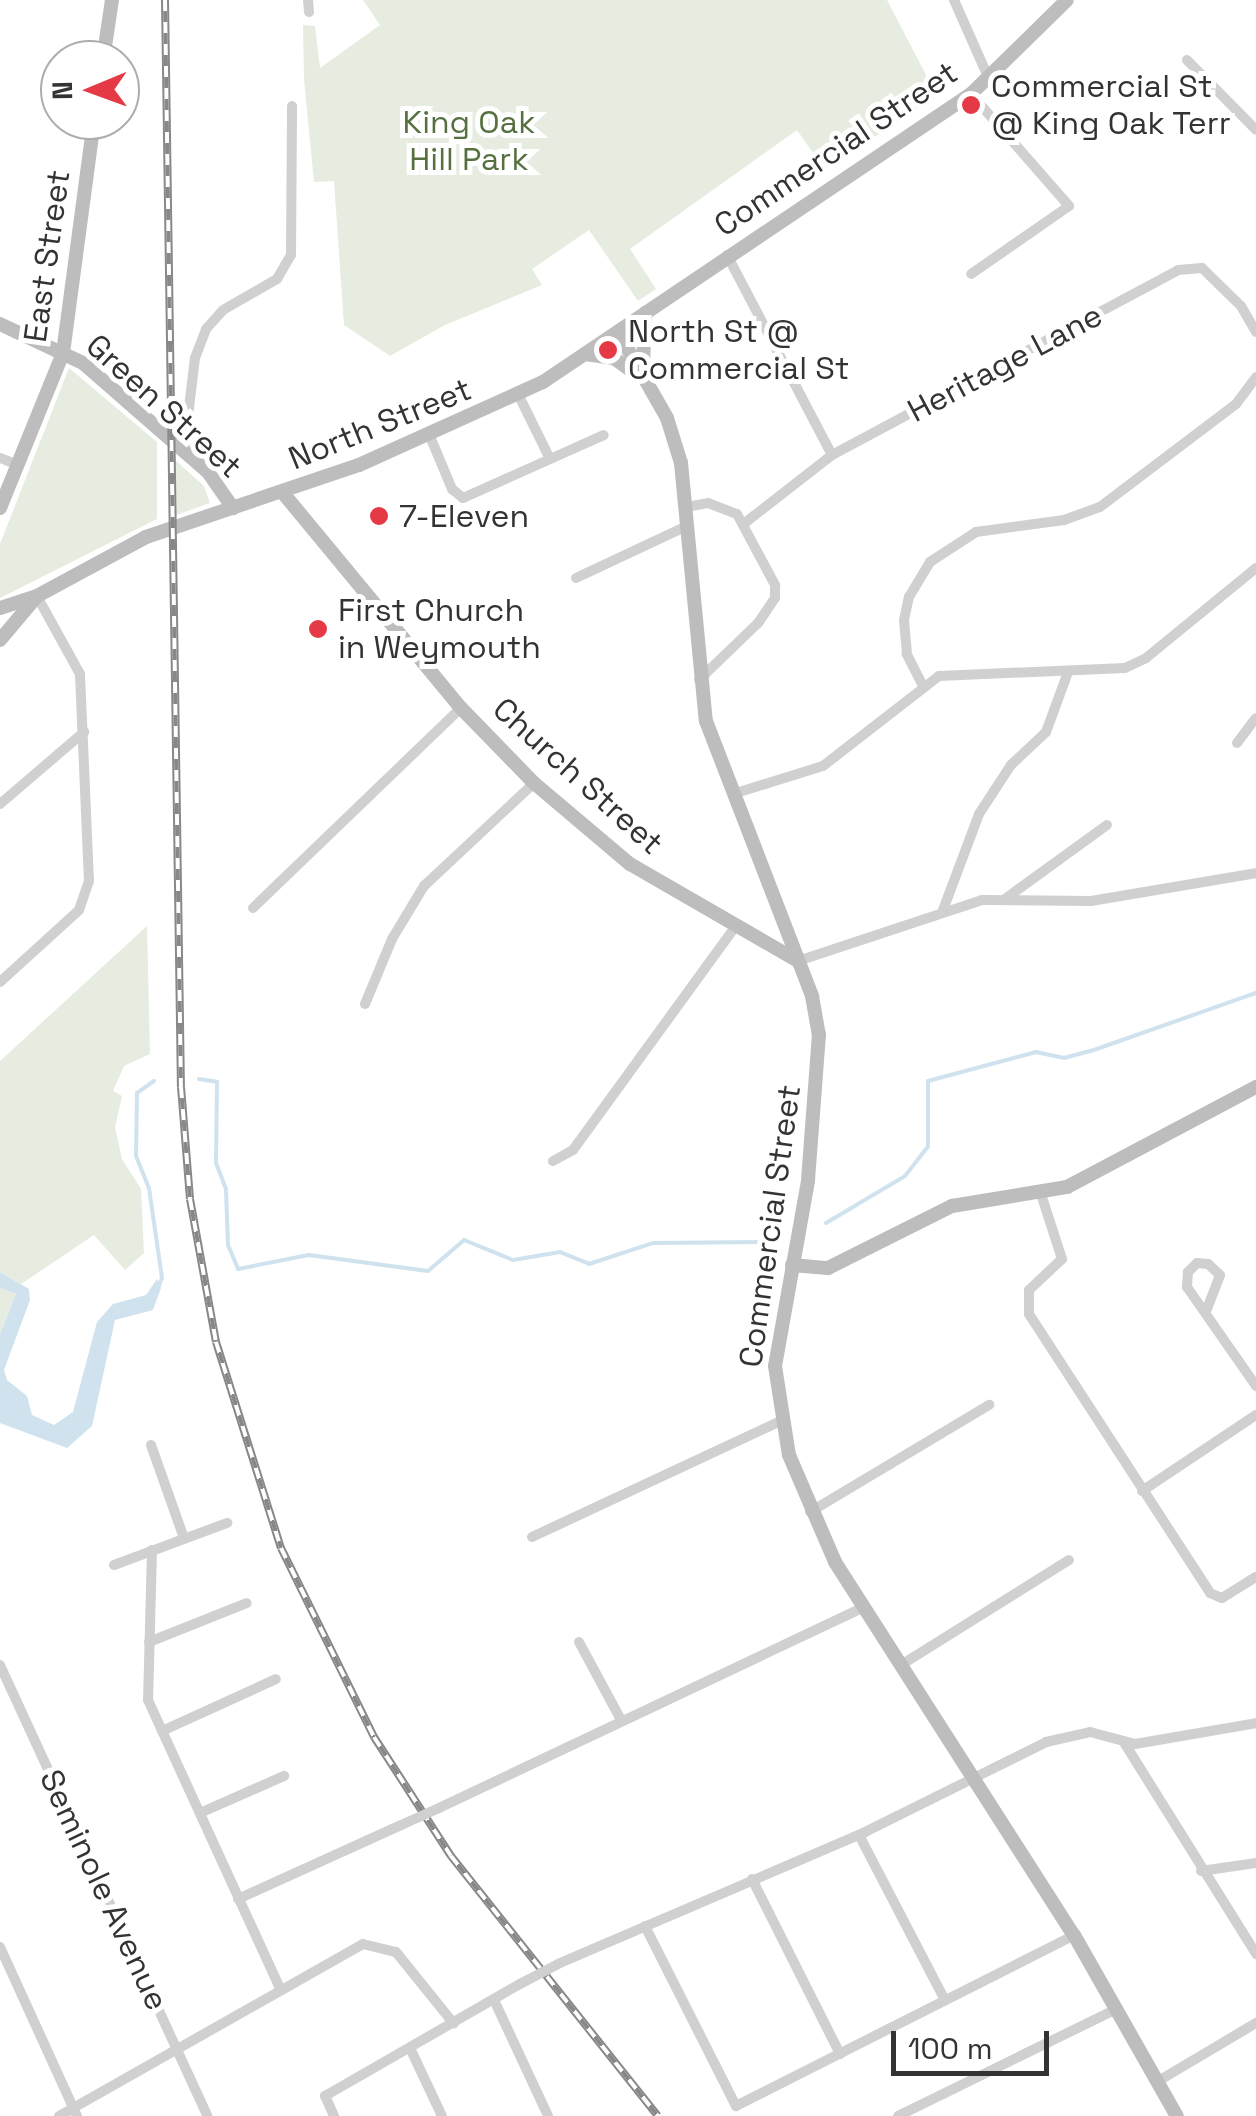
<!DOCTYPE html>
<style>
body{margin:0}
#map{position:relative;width:1256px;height:2116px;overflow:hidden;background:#fff;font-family:"Space Grotesk",sans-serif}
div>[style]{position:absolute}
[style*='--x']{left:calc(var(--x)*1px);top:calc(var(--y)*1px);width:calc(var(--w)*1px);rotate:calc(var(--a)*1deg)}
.green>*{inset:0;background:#e6ecdf}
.water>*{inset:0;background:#cfe2ee}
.stream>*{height:4px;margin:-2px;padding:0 2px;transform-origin:2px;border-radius:2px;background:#cfe2ee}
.street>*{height:10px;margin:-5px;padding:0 5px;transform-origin:5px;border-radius:5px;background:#d0d0d0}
.secondary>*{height:14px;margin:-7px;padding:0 7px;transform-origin:7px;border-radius:7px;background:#bdbdbd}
.rail>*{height:8px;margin-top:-4px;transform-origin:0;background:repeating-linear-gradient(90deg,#fff 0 11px,#888 0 22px);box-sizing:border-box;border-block:2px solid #888}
.street-bridge>*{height:10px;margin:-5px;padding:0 5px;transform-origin:5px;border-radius:5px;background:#d0d0d0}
.dots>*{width:28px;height:28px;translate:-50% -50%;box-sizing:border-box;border:5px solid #fff;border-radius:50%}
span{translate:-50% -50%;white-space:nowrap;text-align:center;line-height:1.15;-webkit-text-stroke:10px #fff;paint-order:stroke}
.poi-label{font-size:32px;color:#333}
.left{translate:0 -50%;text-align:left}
.park-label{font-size:32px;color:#56703f}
.street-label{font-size:32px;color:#333}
.north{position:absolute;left:40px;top:40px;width:100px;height:100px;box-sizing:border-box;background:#fff;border:2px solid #adadad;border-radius:50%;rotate:269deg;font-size:28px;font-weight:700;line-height:40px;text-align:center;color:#333}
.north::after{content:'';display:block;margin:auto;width:35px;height:45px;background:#e63946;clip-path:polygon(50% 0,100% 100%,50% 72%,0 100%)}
.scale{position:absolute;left:891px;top:2031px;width:158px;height:45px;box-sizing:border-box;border:5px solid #333;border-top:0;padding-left:12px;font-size:30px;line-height:35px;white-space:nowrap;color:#333;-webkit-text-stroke:8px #fff;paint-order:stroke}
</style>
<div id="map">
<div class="green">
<i style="clip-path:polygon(363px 0,887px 0,937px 96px,825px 170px,797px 130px,630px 249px,656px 289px,638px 301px,589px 230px,532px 269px,542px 285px,445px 325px,390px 356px,344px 325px,334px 181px,314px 182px,304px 79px,303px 25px,315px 26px,320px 68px,380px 25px)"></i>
<i style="clip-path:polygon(69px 368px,157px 442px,157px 519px,0 598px,0 544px)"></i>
<i style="clip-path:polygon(174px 459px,204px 486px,210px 503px,176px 515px)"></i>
<i style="clip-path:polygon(147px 926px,150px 1054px,124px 1066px,113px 1091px,122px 1096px,115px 1127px,122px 1159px,141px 1189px,144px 1253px,125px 1270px,94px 1235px,21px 1284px,0 1272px,0 1061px)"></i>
<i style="clip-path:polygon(0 1288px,16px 1294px,0 1334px)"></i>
</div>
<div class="water">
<i style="clip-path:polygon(0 1272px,29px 1289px,30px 1300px,4px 1370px,7px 1380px,27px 1396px,32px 1415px,54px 1425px,73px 1412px,97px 1322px,113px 1304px,146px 1295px,157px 1279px,161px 1288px,153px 1310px,115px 1320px,92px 1426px,67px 1448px,0 1423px,0 1334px,16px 1294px,0 1288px)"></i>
</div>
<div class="stream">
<i style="--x:199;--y:1079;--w:18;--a:9"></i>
<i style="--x:217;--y:1082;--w:81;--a:90.7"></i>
<i style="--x:216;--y:1163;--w:28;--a:69"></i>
<i style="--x:226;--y:1189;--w:56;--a:88"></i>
<i style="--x:228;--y:1245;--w:26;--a:67"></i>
<i style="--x:238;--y:1269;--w:72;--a:-11.2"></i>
<i style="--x:309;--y:1255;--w:120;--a:7.7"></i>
<i style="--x:428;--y:1271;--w:48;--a:-40.7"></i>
<i style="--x:464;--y:1240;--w:53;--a:22.2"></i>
<i style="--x:513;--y:1260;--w:48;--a:-9.7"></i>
<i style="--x:560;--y:1252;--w:31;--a:22"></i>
<i style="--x:589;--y:1264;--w:67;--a:-18.2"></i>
<i style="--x:653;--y:1243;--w:118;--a:-0.5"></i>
<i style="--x:154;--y:1081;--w:21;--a:145"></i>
<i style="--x:137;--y:1093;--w:63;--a:90.9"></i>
<i style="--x:136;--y:1156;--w:35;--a:68"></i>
<i style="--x:149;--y:1188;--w:91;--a:81.8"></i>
<i style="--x:162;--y:1278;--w:11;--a:112"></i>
<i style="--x:826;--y:1223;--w:92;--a:-30.7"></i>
<i style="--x:905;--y:1176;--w:37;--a:-52"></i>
<i style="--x:928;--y:1147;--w:66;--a:-90"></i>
<i style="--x:928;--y:1081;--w:112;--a:-15"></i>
<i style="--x:1036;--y:1052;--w:29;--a:12"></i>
<i style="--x:1064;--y:1058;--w:28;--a:-15"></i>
<i style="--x:1091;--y:1051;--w:175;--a:-19.4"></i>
</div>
<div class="street">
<i style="--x:308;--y:0;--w:12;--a:85"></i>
<i style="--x:954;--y:0;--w:86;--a:66.1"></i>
<i style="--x:1187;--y:60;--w:98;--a:45.4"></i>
<i style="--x:971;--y:94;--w:149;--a:48.8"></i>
<i style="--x:1069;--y:206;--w:119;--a:145.2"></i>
<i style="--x:727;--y:255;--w:226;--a:62.3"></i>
<i style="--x:519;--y:396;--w:70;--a:63.8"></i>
<i style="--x:429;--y:434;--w:60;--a:67.3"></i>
<i style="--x:452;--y:489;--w:14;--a:39"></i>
<i style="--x:463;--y:498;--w:154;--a:-24.1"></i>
<i style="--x:184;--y:450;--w:93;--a:-83.2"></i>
<i style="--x:195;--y:358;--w:31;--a:-69"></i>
<i style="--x:206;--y:329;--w:25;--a:-48"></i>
<i style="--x:223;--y:310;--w:62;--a:-29.9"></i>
<i style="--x:277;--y:279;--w:28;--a:-60"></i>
<i style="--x:291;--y:255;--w:149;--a:-89.6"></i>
<i style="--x:0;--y:458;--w:17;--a:21"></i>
<i style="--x:686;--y:507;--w:22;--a:-10"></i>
<i style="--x:708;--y:503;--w:31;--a:21"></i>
<i style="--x:737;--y:514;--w:81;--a:61.8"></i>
<i style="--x:775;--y:585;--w:13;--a:90"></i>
<i style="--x:775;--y:598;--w:30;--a:124"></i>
<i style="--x:758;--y:623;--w:82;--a:136"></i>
<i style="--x:746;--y:522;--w:109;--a:-37.9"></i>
<i style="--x:832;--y:455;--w:392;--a:-28.1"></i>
<i style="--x:1178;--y:270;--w:24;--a:-5"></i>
<i style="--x:1202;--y:268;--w:54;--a:44.3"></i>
<i style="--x:1241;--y:306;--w:30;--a:60"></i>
<i style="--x:576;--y:578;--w:123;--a:-25.1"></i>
<i style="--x:922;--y:684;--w:34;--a:-117"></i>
<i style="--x:907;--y:654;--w:34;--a:-95"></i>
<i style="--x:904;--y:620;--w:24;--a:-78"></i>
<i style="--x:909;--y:597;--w:41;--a:-59"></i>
<i style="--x:930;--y:562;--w:55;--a:-33.1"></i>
<i style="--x:976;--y:532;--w:89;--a:-7.8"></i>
<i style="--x:1064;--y:520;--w:38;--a:-20"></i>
<i style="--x:1100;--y:507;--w:171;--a:-37.1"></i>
<i style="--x:1236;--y:404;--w:34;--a:-53"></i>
<i style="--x:1237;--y:743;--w:31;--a:-53"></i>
<i style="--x:733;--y:794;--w:94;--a:-17.3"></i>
<i style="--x:823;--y:766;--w:147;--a:-37.8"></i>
<i style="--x:939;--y:676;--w:186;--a:-2.5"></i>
<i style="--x:1125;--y:668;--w:23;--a:-25"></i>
<i style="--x:1146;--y:658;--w:142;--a:-39.3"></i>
<i style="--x:0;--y:804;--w:111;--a:-40.6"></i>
<i style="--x:1005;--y:899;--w:126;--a:-36"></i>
<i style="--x:253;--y:908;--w:289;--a:-43.9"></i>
<i style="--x:943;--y:910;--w:103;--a:-69.4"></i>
<i style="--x:979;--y:814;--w:59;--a:-56.9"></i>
<i style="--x:1011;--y:765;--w:48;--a:-43.3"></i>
<i style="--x:1046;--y:732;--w:61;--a:-69.8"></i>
<i style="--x:798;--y:961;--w:194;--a:-18.3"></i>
<i style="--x:982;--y:900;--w:109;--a:0.5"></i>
<i style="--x:1091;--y:901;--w:167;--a:-9.6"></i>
<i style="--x:0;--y:982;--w:107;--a:-42.3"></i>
<i style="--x:79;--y:910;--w:31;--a:-71"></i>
<i style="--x:89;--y:881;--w:207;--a:-92.5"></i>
<i style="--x:80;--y:674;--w:89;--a:-118.9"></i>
<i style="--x:365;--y:1004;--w:70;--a:-67.4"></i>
<i style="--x:392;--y:939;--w:62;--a:-58.9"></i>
<i style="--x:424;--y:886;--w:151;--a:-43.1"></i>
<i style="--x:553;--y:1161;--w:23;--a:-29"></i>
<i style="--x:573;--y:1150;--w:274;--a:-54"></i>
<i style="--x:1041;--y:1194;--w:68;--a:72.1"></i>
<i style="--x:1062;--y:1259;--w:45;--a:136.8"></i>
<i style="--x:1029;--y:1290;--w:24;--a:90"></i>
<i style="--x:1029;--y:1314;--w:333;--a:57"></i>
<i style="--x:1210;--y:1593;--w:13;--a:23"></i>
<i style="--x:1222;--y:1598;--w:40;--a:-32"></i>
<i style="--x:1207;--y:1309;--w:36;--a:-69"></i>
<i style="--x:1220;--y:1275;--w:16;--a:-137"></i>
<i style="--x:1208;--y:1264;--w:11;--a:-175"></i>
<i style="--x:1197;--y:1263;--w:13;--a:135"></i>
<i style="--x:1188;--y:1272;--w:15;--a:94"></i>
<i style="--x:1187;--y:1287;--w:121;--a:55.1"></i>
<i style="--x:151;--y:1445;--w:99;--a:70.5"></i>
<i style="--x:1142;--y:1491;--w:137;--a:-33.7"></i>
<i style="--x:810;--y:1512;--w:209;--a:-30.9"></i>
<i style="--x:532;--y:1537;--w:275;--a:-25"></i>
<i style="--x:152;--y:1550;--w:150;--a:91.5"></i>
<i style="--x:148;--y:1700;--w:319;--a:65.4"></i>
<i style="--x:114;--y:1565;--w:121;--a:-20.4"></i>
<i style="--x:149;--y:1642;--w:105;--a:-21.7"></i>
<i style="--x:579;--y:1642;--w:86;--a:61.7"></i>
<i style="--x:0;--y:1665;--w:496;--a:65.3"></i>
<i style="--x:901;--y:1665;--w:198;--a:-32"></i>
<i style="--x:162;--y:1731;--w:125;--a:-24.5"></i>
<i style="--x:1125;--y:1744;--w:248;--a:58"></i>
<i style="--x:439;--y:1808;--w:470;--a:-25.3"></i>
<i style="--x:200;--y:1813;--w:92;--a:-23.8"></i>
<i style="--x:859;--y:1835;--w:186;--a:62.5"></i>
<i style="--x:1201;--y:1871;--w:56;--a:-8.3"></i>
<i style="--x:752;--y:1879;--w:196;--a:63.3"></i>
<i style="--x:238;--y:1899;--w:177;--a:-24.4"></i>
<i style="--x:645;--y:1926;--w:202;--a:63.2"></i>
<i style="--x:736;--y:2106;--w:379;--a:-26.8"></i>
<i style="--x:0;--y:1947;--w:186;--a:65.5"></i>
<i style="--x:560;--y:1963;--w:332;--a:-23.2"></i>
<i style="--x:865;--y:1832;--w:202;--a:-26.4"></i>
<i style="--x:1046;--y:1742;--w:45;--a:-12.8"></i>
<i style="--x:1090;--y:1732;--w:47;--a:14.9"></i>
<i style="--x:1135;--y:1744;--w:123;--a:-9.8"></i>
<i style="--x:494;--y:2000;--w:128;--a:65"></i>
<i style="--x:410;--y:2048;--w:75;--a:64.8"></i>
<i style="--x:1160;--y:2080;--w:112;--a:-30.7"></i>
<i style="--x:59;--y:2116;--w:349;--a:-29.5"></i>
<i style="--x:363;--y:1944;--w:34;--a:14"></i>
<i style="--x:396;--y:1952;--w:92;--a:51.1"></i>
<i style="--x:334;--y:2116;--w:22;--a:-114"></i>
<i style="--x:325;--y:2096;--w:225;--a:-29.9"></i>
<i style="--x:898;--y:2116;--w:245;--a:-26.1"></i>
</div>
<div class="secondary">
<i style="--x:103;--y:60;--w:61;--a:-81.5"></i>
<i style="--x:0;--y:324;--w:92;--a:25.2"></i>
<i style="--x:83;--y:363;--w:166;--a:41.1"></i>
<i style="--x:208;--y:472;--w:44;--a:55.2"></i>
<i style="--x:618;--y:332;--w:99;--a:60.3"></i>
<i style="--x:667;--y:418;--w:47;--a:72.7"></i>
<i style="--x:681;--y:463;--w:259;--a:84.5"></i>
<i style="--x:706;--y:721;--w:295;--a:68.9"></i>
<i style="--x:812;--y:996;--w:39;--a:80"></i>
<i style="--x:819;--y:1034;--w:147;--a:94.3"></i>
<i style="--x:808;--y:1181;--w:188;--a:100.1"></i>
<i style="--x:775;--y:1366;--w:90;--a:81.1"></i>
<i style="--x:789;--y:1455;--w:116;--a:66.7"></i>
<i style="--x:835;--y:1562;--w:443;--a:57.4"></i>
<i style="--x:1074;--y:1935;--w:208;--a:60.4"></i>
<i style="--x:585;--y:354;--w:29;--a:8"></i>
<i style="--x:614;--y:358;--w:31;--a:36"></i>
<i style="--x:643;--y:366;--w:53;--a:-87.8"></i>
<i style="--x:283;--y:493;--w:279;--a:50.4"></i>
<i style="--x:461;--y:708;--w:105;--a:45.8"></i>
<i style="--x:534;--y:783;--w:126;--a:40.2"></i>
<i style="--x:630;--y:864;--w:194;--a:30"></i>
<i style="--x:0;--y:508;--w:167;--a:-67.9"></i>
<i style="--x:63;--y:353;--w:235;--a:-82.4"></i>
<i style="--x:0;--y:608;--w:39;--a:-18"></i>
<i style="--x:37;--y:596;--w:124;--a:-28.4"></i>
<i style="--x:146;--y:537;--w:225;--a:-18.7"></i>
<i style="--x:359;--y:465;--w:202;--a:-24.3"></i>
<i style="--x:543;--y:382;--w:516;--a:-33.94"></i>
<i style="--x:971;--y:94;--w:134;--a:-44.4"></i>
<i style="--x:0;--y:640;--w:57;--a:-49.9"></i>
<i style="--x:792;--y:1265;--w:36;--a:5"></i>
<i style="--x:828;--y:1268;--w:139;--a:-26.6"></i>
<i style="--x:952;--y:1206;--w:117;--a:-9.4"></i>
<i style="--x:1067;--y:1187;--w:214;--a:-27.9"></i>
</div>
<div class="rail">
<i style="--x:165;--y:0;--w:1087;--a:89.16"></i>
<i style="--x:181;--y:1087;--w:112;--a:85.4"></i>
<i style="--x:190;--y:1199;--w:145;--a:79.7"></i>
<i style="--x:216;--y:1342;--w:216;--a:72.5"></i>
<i style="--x:281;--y:1548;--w:211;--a:63.8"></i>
<i style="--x:374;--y:1737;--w:142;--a:57.1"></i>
<i style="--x:451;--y:1856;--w:332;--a:51.5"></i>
</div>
<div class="street-bridge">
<i style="--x:399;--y:1826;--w:44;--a:-24.2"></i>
<i style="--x:520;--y:1984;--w:45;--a:-27.7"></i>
</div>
<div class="dots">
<i style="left:971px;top:105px;background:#e63946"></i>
<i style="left:608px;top:350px;background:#e63946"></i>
<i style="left:379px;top:516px;background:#e63946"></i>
<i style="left:318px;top:629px;background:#e63946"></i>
</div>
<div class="poi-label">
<span class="left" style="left:991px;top:105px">Commercial St<br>@ King Oak Terr</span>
<span class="left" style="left:628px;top:350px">North St @<br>Commercial St</span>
<span class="left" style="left:399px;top:516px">7-Eleven</span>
<span class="left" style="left:338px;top:629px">First Church<br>in Weymouth</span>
</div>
<div class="park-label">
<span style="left:469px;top:141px">King Oak<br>Hill Park</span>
</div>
<div class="street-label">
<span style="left:836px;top:149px;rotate:-34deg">Commercial Street</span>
<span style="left:47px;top:256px;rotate:-82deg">East Street</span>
<span style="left:1005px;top:363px;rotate:-28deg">Heritage Lane</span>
<span style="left:164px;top:406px;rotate:42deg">Green Street</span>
<span style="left:380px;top:424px;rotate:-22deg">North Street</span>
<span style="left:578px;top:776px;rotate:42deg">Church Street</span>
<span style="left:770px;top:1226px;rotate:-82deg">Commercial Street</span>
<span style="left:104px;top:1890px;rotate:65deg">Seminole Avenue</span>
</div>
<div class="north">N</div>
<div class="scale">100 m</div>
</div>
